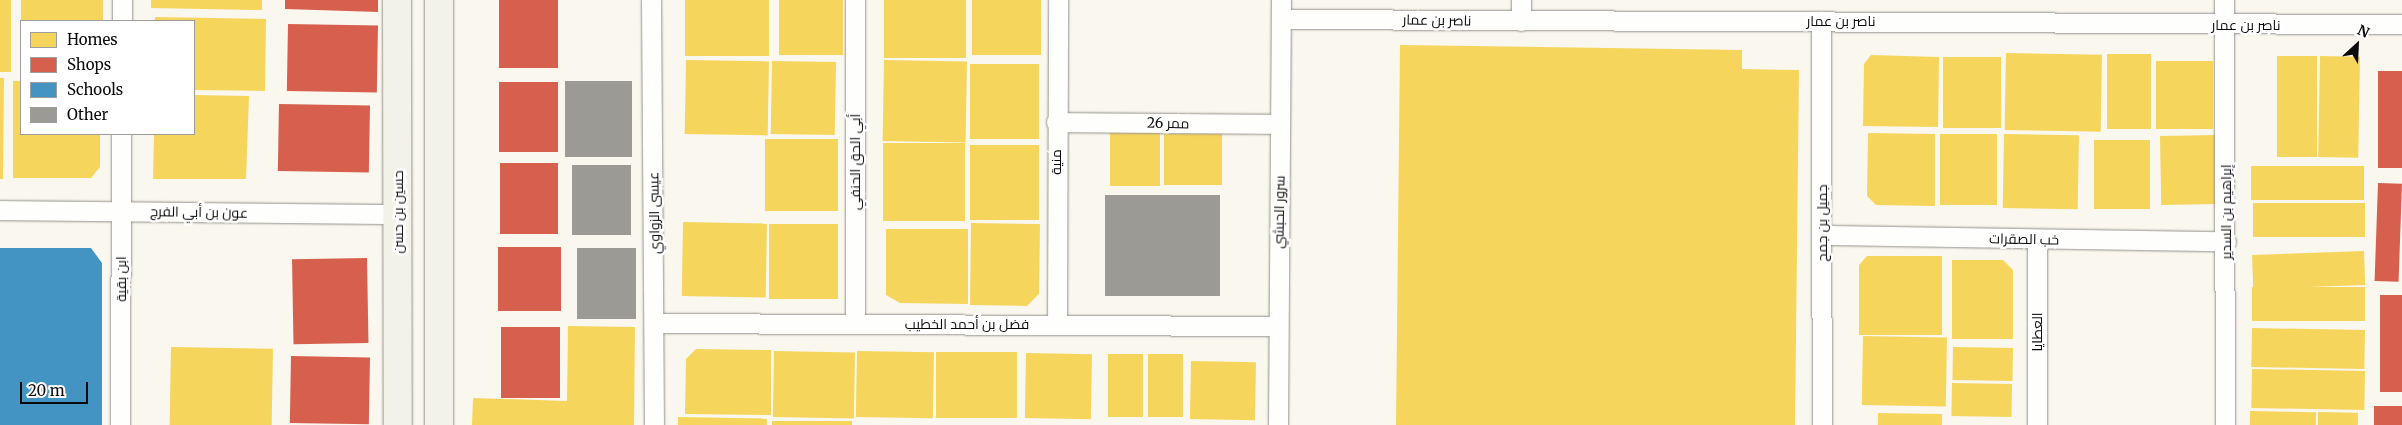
<!DOCTYPE html>
<meta charset="utf-8">
<style>
body{margin:0}
#map{position:relative;width:2402px;height:425px;overflow:hidden;background:#faf7ee;font-family:Merriweather,Cairo,serif}
div>[style]{position:absolute}
[style*='--x']{left:calc(var(--x)*1px);top:calc(var(--y)*1px);width:calc(var(--w)*1px);rotate:calc(var(--a)*1deg)}
.homes>*{inset:0;background:#f6d55c;transform-origin:0 0}
.shops>*{inset:0;background:#d6604d;transform-origin:0 0}
.schools>*{inset:0;background:#4393c3}
.building>*{inset:0;background:#9c9a95;transform-origin:0 0}
.roads{filter:drop-shadow(0 0 1px #93918d) drop-shadow(0 0 1px #93918d)}
.street>*{height:19px;margin:-9.5px;padding:0 9.5px;transform-origin:9.5px;border-radius:9.5px;background:#fefefc}
.secondary>*{height:28px;margin:-14px;padding:0 14px;transform-origin:14px;border-radius:14px;background:#f3f2e8}
span{translate:-50% -50%;white-space:nowrap;text-align:center;line-height:1.15;-webkit-text-stroke:5px #fff;paint-order:stroke}
.street-label{font-size:14px;color:#0b0b0b}
.legend{position:absolute;left:20px;top:20px;width:175px;height:115px;box-sizing:border-box;background:#fff;border:1px solid #9d9d9d;margin:0;padding:6px 9px;list-style:none;font-size:15px;color:#0b0b0b}
.legend li{display:flex;align-items:center;gap:10px;height:25px}
.legend b{width:25px;border:1px solid #9d9d9d}
.north{position:absolute;left:2332px;top:20px;width:50px;height:50px;-webkit-text-stroke:4px #fff;paint-order:stroke;rotate:25deg;font-size:14px;font-weight:700;line-height:20px;text-align:center;color:#0b0b0b}
.north::after{content:'';display:block;margin:auto;width:18px;height:22px;background:#0b0b0b;clip-path:polygon(50% 0,100% 100%,50% 72%,0 100%)}
.scale{position:absolute;left:20px;top:382px;width:68px;height:22px;box-sizing:border-box;border:2px solid #0b0b0b;border-top:0;padding-left:6px;font-size:15px;line-height:18px;white-space:nowrap;color:#0b0b0b;-webkit-text-stroke:4px #fff;paint-order:stroke}
</style>
<div id="map">
<div class="homes">
<i style="left:0;top:0;width:11px;height:72px"></i>
<i style="left:21px;top:0;width:82px;height:21px"></i>
<i style="clip-path:polygon(151px 0,262px 0,262px 10px,151px 8px)"></i>
<i style="left:685px;top:0;width:84px;height:56px"></i>
<i style="left:779px;top:0;width:64px;height:55px"></i>
<i style="left:884px;top:0;width:82px;height:58px"></i>
<i style="left:972px;top:0;width:69px;height:55px"></i>
<i style="clip-path:polygon(155px 17px,266px 19px,265px 91px,194px 90px,194px 21px,155px 21px)"></i>
<i style="clip-path:polygon(1400px 45px,1742px 50px,1742px 69px,1799px 70px,1795px 425px,1396px 425px)"></i>
<i style="left:2006px;top:53px;width:96px;height:77px;rotate:1deg"></i>
<i style="left:2107px;top:54px;width:44px;height:75px"></i>
<i style="clip-path:polygon(1871px 55px,1939px 57px,1938px 127px,1863px 126px,1864px 64px)"></i>
<i style="left:2277px;top:56px;width:40px;height:101px"></i>
<i style="left:2320px;top:56px;width:40px;height:101px;rotate:1deg"></i>
<i style="left:1943px;top:57px;width:58px;height:71px"></i>
<i style="left:686px;top:60px;width:83px;height:74px;rotate:1deg"></i>
<i style="left:884px;top:60px;width:83px;height:81px;rotate:1deg"></i>
<i style="left:772px;top:61px;width:64px;height:73px;rotate:1deg"></i>
<i style="left:2156px;top:61px;width:57px;height:68px"></i>
<i style="left:970px;top:64px;width:69px;height:75px"></i>
<i style="clip-path:polygon(0 78px,4px 78px,3px 179px,0 179px)"></i>
<i style="clip-path:polygon(13px 81px,21px 81px,21px 134px,100px 134px,100px 167px,91px 178px,13px 178px)"></i>
<i style="clip-path:polygon(194px 95px,249px 96px,246px 179px,153px 179px,154px 134px,194px 134px)"></i>
<i style="left:1110px;top:133px;width:50px;height:53px"></i>
<i style="clip-path:polygon(1868px 133px,1935px 134px,1935px 206px,1876px 205px,1867px 196px)"></i>
<i style="left:1164px;top:134px;width:58px;height:51px"></i>
<i style="left:1940px;top:134px;width:57px;height:71px"></i>
<i style="left:2004px;top:134px;width:75px;height:74px;rotate:1deg"></i>
<i style="left:2216px;top:135px;width:69px;height:56px;rotate:89deg"></i>
<i style="left:765px;top:139px;width:73px;height:72px"></i>
<i style="left:2094px;top:140px;width:56px;height:69px"></i>
<i style="left:883px;top:143px;width:82px;height:78px"></i>
<i style="left:970px;top:145px;width:69px;height:75px"></i>
<i style="left:2364px;top:166px;width:34px;height:113px;rotate:90deg"></i>
<i style="left:2365px;top:203px;width:34px;height:112px;rotate:90deg"></i>
<i style="left:683px;top:222px;width:84px;height:74px;rotate:1deg"></i>
<i style="clip-path:polygon(971px 223px,1040px 224px,1039px 294px,1027px 306px,970px 305px)"></i>
<i style="left:769px;top:224px;width:69px;height:75px"></i>
<i style="clip-path:polygon(886px 229px,968px 229px,968px 304px,900px 303px,886px 295px)"></i>
<i style="left:2364px;top:251px;width:34px;height:112px;rotate:88deg"></i>
<i style="clip-path:polygon(1867px 256px,1942px 256px,1942px 335px,1859px 335px,1859px 265px)"></i>
<i style="clip-path:polygon(1952px 260px,2003px 260px,2013px 270px,2013px 339px,1952px 339px)"></i>
<i style="left:2365px;top:287px;width:34px;height:113px;rotate:90deg"></i>
<i style="clip-path:polygon(568px 326px,635px 327px,634px 425px,472px 425px,473px 398px,567px 401px)"></i>
<i style="left:2252px;top:328px;width:113px;height:39px;rotate:1deg"></i>
<i style="left:1863px;top:336px;width:84px;height:69px;rotate:1deg"></i>
<i style="left:171px;top:347px;width:102px;height:78px;rotate:1deg"></i>
<i style="left:1953px;top:347px;width:60px;height:33px;rotate:1deg"></i>
<i style="clip-path:polygon(696px 349px,771px 350px,771px 415px,685px 414px,686px 359px)"></i>
<i style="left:774px;top:351px;width:81px;height:66px;rotate:1deg"></i>
<i style="left:857px;top:351px;width:77px;height:66px;rotate:1deg"></i>
<i style="left:936px;top:352px;width:81px;height:66px"></i>
<i style="left:1026px;top:353px;width:66px;height:65px;rotate:1deg"></i>
<i style="left:1108px;top:354px;width:35px;height:63px"></i>
<i style="left:1148px;top:354px;width:35px;height:63px"></i>
<i style="left:1191px;top:361px;width:65px;height:58px;rotate:1deg"></i>
<i style="left:2252px;top:369px;width:113px;height:39px;rotate:1deg"></i>
<i style="left:1952px;top:383px;width:60px;height:33px;rotate:1deg"></i>
<i style="left:2250px;top:411px;width:66px;height:14px;rotate:1deg"></i>
<i style="left:2318px;top:412px;width:40px;height:13px;rotate:1deg"></i>
<i style="left:1878px;top:413px;width:64px;height:12px;rotate:1deg"></i>
<i style="left:678px;top:417px;width:89px;height:8px;rotate:1deg"></i>
<i style="left:772px;top:421px;width:80px;height:4px"></i>
</div>
<div class="shops">
<i style="clip-path:polygon(285px 0,378px 0,378px 12px,285px 9px)"></i>
<i style="left:499px;top:0;width:59px;height:68px"></i>
<i style="left:288px;top:24px;width:90px;height:67px;rotate:1deg"></i>
<i style="left:2378px;top:71px;width:24px;height:97px"></i>
<i style="left:499px;top:82px;width:59px;height:70px"></i>
<i style="left:279px;top:104px;width:91px;height:67px;rotate:1deg"></i>
<i style="left:500px;top:163px;width:58px;height:71px"></i>
<i style="left:2378px;top:183px;width:24px;height:98px;rotate:2deg"></i>
<i style="left:498px;top:247px;width:63px;height:64px"></i>
<i style="left:367px;top:258px;width:85px;height:75px;rotate:89deg"></i>
<i style="left:2380px;top:295px;width:22px;height:97px"></i>
<i style="left:501px;top:327px;width:59px;height:71px"></i>
<i style="left:291px;top:356px;width:79px;height:67px;rotate:1deg"></i>
<i style="left:2374px;top:406px;width:28px;height:19px"></i>
</div>
<div class="schools">
<i style="clip-path:polygon(0 248px,91px 248px,102px 263px,102px 425px,0 425px)"></i>
</div>
<div class="building">
<i style="left:565px;top:81px;width:67px;height:76px"></i>
<i style="left:572px;top:165px;width:59px;height:70px"></i>
<i style="left:1105px;top:195px;width:115px;height:101px"></i>
<i style="left:577px;top:248px;width:59px;height:71px"></i>
</div>
<div class="roads">
<div class="street">
<i style="--x:651;--y:0;--w:425;--a:89.6"></i>
<i style="--x:2224;--y:0;--w:425;--a:89.9"></i>
<i style="--x:1281;--y:19;--w:1121;--a:0.26"></i>
<i style="--x:122;--y:21;--w:21;--a:-90"></i>
<i style="--x:1521;--y:21;--w:21;--a:-90"></i>
<i style="--x:1821;--y:21;--w:404;--a:89.9"></i>
<i style="--x:1056;--y:122;--w:224;--a:0.5"></i>
<i style="--x:0;--y:210;--w:398;--a:0.6"></i>
<i style="--x:1823;--y:235;--w:403;--a:0.9"></i>
<i style="--x:656;--y:323;--w:622;--a:0.28"></i>
<i style="--x:855;--y:323;--w:323;--a:-90"></i>
<i style="--x:1057;--y:324;--w:324;--a:-89.8"></i>
<i style="--x:120;--y:425;--w:291;--a:-89.8"></i>
<i style="--x:1278;--y:425;--w:425;--a:-89.6"></i>
<i style="--x:2037;--y:425;--w:185;--a:-90"></i>
</div>
<div class="secondary">
<i style="--x:397;--y:0;--w:425;--a:89.9"></i>
<i style="--x:439;--y:425;--w:425;--a:-90"></i>
</div>
</div>
<div class="street-label">
<span style="left:1437px;top:20px;rotate:1deg">ناصر بن عمار</span>
<span style="left:1841px;top:21px">ناصر بن عمار</span>
<span style="left:2246px;top:25px">ناصر بن عمار</span>
<span style="left:1168px;top:123px;rotate:1deg">ممر 26</span>
<span style="left:855px;top:162px;rotate:-90deg">أبي الحق الحنفي</span>
<span style="left:1056px;top:162px;rotate:-90deg">منية</span>
<span style="left:199px;top:212px;rotate:1deg">عون بن أبي الفرج</span>
<span style="left:398px;top:212px;rotate:-90deg">حسين بن حسن</span>
<span style="left:1279px;top:212px;rotate:-89deg">سرور الحبشي</span>
<span style="left:2226px;top:212px;rotate:-90deg">إبراهيم بن السدير</span>
<span style="left:654px;top:213px;rotate:-91deg">عيسى الزواوي</span>
<span style="left:1822px;top:223px;rotate:-90deg">جميل بن جمح</span>
<span style="left:2024px;top:239px;rotate:1deg">خب الصقرات</span>
<span style="left:121px;top:279px;rotate:-90deg">ابن بقية</span>
<span style="left:967px;top:324px">فضل بن أحمد الخطيب</span>
<span style="left:2037px;top:332px;rotate:-90deg">العطايا</span>
</div>
<ul class="legend">
<li><b style="height:14px;background:#f6d55c"></b>Homes</li>
<li><b style="height:14px;background:#d6604d"></b>Shops</li>
<li><b style="height:14px;background:#4393c3"></b>Schools</li>
<li><b style="height:14px;background:#9c9a95"></b>Other</li>
</ul>
<div class="north">N</div>
<div class="scale">20 m</div>
</div>
